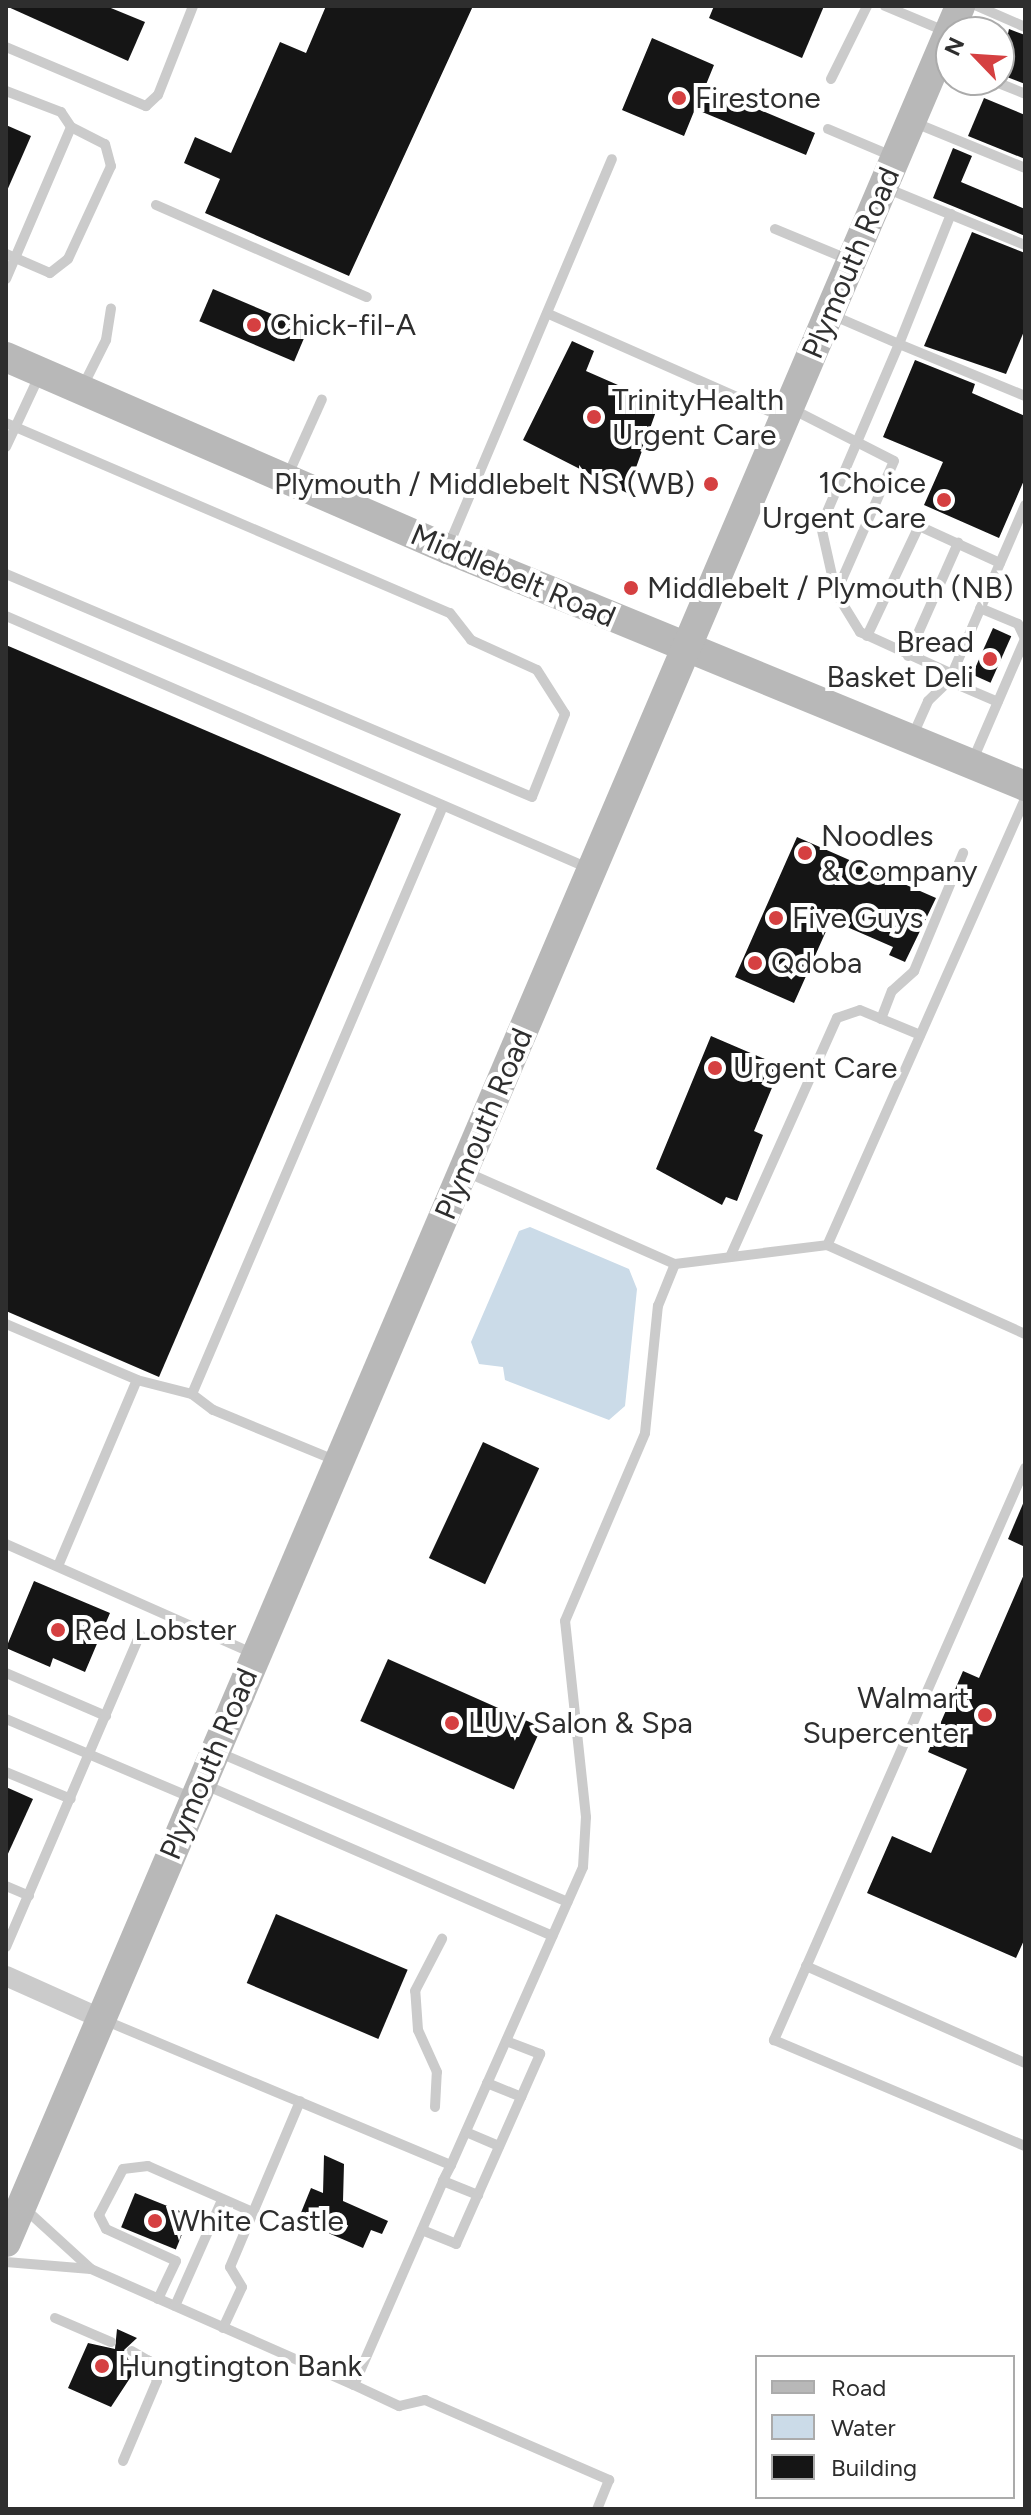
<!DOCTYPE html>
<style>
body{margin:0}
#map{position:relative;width:1031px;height:2515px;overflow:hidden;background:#fff;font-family:Figtree,sans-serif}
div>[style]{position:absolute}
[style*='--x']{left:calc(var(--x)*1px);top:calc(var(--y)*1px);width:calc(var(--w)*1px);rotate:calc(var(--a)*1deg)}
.water>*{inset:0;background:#cbdbe8}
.building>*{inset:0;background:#151515;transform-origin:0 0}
.lane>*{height:10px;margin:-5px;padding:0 5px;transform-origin:5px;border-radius:5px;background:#cbcbcb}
.street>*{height:20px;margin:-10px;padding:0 10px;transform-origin:10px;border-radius:10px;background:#cbcbcb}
.secondary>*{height:30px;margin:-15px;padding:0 15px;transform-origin:15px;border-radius:15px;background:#b8b8b8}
.dots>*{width:22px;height:22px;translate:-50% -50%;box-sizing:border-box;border:4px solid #fff;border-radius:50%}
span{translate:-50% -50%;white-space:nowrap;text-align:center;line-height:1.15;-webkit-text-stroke:8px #fff;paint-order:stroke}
.poi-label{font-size:30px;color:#2e2e2e}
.left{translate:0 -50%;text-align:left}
.right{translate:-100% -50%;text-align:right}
.street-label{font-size:30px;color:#2e2e2e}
.frame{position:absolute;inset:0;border:8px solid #2e2e2e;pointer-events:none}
.legend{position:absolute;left:755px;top:2355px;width:260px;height:144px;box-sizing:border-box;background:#fff;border:2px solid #ababab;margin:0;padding:10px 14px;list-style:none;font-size:24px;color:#2e2e2e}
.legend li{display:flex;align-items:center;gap:16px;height:40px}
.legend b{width:40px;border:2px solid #ababab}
.north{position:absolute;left:935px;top:16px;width:80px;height:80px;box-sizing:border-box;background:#fff;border:2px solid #ababab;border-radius:50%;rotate:295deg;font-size:22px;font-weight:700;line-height:32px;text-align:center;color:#2e2e2e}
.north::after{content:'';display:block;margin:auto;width:28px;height:36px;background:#d54041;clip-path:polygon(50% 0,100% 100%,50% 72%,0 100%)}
</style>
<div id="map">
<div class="water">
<i style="clip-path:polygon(530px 1227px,629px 1269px,637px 1289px,625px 1406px,609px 1420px,505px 1380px,503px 1367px,479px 1364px,471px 1342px,519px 1231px)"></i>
</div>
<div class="building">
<i style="clip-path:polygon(6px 6px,106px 6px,145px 22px,128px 61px)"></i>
<i style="clip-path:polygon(326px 6px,473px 6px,349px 276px,205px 213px,220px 179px,184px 163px,195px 137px,231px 153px,280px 42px,306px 53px)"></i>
<i style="clip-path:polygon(714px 6px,824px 6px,802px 58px,709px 18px)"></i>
<i style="clip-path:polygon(1009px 29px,1025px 35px,1025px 84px,999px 74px)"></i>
<i style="clip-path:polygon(652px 38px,714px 65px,705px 87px,815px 133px,806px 155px,695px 109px,684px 136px,622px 110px)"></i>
<i style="clip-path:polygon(984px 98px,1025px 115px,1025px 159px,968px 136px)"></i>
<i style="clip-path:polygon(6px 125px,31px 136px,6px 193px)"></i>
<i style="clip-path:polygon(953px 148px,972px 156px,961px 182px,1025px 209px,1025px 236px,933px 198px)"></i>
<i style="clip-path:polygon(972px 232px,1025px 253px,1025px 329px,1006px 374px,924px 346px)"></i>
<i style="left:213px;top:289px;width:103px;height:35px;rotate:23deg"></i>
<i style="clip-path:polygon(572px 341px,594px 351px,586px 371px,659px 403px,627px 493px,523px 440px)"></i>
<i style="clip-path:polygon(915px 360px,975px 384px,972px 393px,1025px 416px,1025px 478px,999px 538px,924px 505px,943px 462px,883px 437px)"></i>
<i style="left:993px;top:628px;width:20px;height:51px;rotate:24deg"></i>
<i style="clip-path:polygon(6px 645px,401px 814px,159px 1377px,6px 1311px)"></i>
<i style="clip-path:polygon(797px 837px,936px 898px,905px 962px,889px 955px,893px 947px,831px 920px,794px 1003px,735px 977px)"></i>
<i style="clip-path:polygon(711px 1036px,781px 1066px,754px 1131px,763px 1135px,737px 1201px,726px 1197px,722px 1205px,656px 1169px)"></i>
<i style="left:483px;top:1442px;width:62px;height:128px;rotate:25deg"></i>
<i style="clip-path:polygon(1025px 1499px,1025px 1547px,1008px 1539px)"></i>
<i style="clip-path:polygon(1025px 1572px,1025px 1938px,1016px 1958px,867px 1893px,892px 1836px,931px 1853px,967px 1769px,928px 1752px,963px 1671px,979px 1678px)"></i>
<i style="clip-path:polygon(34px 1581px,110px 1613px,85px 1672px,53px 1658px,50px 1667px,6px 1648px)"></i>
<i style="left:388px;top:1659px;width:168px;height:68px;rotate:24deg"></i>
<i style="clip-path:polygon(6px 1787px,33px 1799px,6px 1858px)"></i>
<i style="left:276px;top:1914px;width:143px;height:75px;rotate:23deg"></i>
<i style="clip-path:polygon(324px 2155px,344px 2164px,343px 2201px,388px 2221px,382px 2234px,371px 2230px,363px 2248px,298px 2220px,311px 2188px,323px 2193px)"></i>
<i style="left:135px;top:2193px;width:59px;height:37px;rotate:22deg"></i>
<i style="clip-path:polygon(117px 2329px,137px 2338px,124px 2350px,134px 2372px,111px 2407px,68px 2388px,88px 2343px,115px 2349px)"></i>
</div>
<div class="lane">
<i style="--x:885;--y:6;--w:67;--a:22.8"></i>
<i style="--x:977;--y:6;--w:52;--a:23.6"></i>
<i style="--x:6;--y:47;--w:152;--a:22.9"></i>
<i style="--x:146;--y:106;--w:16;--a:-43"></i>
<i style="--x:158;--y:95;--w:96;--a:-68.5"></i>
<i style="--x:831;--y:79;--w:81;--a:-63.7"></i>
<i style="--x:991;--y:80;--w:37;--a:22"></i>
<i style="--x:6;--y:91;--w:59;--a:20.9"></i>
<i style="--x:61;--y:112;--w:18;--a:56"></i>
<i style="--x:71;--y:127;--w:38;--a:27"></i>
<i style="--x:105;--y:144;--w:23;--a:75"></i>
<i style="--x:111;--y:166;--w:102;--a:114.8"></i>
<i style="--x:68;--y:259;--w:23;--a:142"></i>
<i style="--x:50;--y:273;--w:48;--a:-156.6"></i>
<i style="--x:913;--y:122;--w:121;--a:22.3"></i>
<i style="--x:828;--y:129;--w:69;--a:22.9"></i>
<i style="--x:886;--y:188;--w:150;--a:22.3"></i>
<i style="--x:156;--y:205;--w:230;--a:23.6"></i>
<i style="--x:951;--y:214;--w:140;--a:111.8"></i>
<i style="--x:899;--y:344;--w:136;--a:22.4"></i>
<i style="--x:775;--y:229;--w:78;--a:22.6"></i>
<i style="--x:6;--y:279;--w:165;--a:-66.8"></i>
<i style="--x:551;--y:315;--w:250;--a:23.8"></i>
<i style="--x:832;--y:315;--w:73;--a:23.4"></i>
<i style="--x:899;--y:344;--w:198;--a:113.2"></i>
<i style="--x:821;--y:526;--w:69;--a:77.4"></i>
<i style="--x:836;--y:593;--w:46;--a:58.4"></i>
<i style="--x:860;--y:632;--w:101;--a:24.5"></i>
<i style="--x:82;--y:388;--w:54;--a:-63.4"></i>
<i style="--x:106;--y:340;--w:32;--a:-81"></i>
<i style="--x:792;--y:409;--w:114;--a:27"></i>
<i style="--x:894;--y:461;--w:144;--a:113.7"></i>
<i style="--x:6;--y:423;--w:483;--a:23.2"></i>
<i style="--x:450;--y:613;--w:34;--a:52"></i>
<i style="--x:471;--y:640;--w:72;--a:24.4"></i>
<i style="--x:537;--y:670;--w:52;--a:57.5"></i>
<i style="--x:565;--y:714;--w:89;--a:111.7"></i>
<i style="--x:532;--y:797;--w:571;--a:-157.03"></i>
<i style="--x:6;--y:447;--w:81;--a:-65"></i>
<i style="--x:287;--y:477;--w:85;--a:-65.8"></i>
<i style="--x:448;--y:547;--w:421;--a:-67.1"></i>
<i style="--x:6;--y:616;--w:634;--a:23.41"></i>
<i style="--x:867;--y:636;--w:122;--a:-64.7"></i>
<i style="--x:919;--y:526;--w:89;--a:24.6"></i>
<i style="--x:908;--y:656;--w:124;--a:-66.1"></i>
<i style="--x:949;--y:681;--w:53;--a:23.2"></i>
<i style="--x:913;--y:735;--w:37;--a:-66"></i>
<i style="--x:928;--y:701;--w:29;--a:-44"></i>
<i style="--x:949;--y:681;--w:192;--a:-66.6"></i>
<i style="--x:972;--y:762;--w:134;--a:-66.7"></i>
<i style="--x:1025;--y:639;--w:17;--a:-115"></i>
<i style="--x:1018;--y:624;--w:41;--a:-157.2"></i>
<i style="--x:1025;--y:799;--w:488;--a:113.9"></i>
<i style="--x:827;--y:1245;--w:217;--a:24.2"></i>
<i style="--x:881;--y:1019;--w:30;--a:-69"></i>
<i style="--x:892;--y:991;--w:30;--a:-42"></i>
<i style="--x:914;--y:971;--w:128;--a:-67.4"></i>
<i style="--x:466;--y:1172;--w:228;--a:23.8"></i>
<i style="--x:675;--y:1264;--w:153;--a:-7.1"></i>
<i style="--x:730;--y:1257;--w:262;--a:-65.9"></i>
<i style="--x:837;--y:1018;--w:24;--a:-19"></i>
<i style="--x:860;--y:1010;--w:65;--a:22.6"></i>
<i style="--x:6;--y:1324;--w:142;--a:23.1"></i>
<i style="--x:337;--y:1461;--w:134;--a:-157.6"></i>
<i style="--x:213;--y:1410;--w:26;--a:-143"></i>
<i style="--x:192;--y:1394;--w:639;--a:-66.88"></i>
<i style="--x:1025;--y:1468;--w:625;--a:113.69"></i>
<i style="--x:774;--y:2040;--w:272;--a:22.9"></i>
<i style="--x:6;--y:1544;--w:271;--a:23.9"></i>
<i style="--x:58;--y:1566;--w:202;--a:-67"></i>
<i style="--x:137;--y:1380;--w:57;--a:14.3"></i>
<i style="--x:6;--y:1673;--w:109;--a:23.3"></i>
<i style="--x:6;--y:1719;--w:202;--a:23"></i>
<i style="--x:220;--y:1753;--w:378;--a:23.2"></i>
<i style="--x:6;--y:1772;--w:70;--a:22.6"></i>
<i style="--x:203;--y:1784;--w:381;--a:23.5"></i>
<i style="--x:6;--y:1886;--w:25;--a:23"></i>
<i style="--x:6;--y:1947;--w:340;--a:-66.8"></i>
<i style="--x:806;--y:1966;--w:240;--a:23.9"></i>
<i style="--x:104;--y:2020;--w:376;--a:22.7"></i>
<i style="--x:451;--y:2165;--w:326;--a:-66.1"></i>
<i style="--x:583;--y:1867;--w:50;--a:-86.6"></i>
<i style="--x:586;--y:1817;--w:197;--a:-96.1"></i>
<i style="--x:565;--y:1621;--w:204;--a:-66.9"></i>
<i style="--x:645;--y:1433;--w:128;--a:-84.2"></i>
<i style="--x:658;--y:1306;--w:45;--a:-68"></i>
<i style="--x:487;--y:2083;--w:37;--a:22"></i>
<i style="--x:435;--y:2107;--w:35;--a:-87"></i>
<i style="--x:437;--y:2072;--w:46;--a:-114.3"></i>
<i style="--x:418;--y:2030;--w:39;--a:-94"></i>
<i style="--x:415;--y:1991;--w:59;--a:-62.6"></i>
<i style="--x:466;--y:2132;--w:36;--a:23"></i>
<i style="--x:451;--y:2165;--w:18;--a:117"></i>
<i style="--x:443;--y:2181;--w:38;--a:22"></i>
<i style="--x:23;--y:2207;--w:92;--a:42.4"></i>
<i style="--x:91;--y:2269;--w:287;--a:23.8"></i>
<i style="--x:354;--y:2385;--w:223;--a:-66.4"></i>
<i style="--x:422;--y:2230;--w:37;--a:22"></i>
<i style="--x:456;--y:2244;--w:208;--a:-66.1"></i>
<i style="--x:540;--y:2054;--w:36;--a:-159"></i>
<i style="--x:6;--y:2262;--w:85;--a:4.7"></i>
<i style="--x:158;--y:2299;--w:42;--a:-64.7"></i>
<i style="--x:176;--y:2261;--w:77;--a:-155.4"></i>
<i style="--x:106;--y:2229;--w:16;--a:-117"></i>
<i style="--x:99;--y:2215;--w:52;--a:-62.4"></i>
<i style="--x:123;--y:2169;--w:25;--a:-7"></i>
<i style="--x:148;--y:2166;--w:115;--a:23.7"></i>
<i style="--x:175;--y:2306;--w:116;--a:-66.1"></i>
<i style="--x:55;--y:2318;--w:61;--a:23.2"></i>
<i style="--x:223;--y:2328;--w:45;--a:-65.1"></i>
<i style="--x:242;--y:2287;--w:23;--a:-121"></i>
<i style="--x:230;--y:2267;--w:180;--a:-67.1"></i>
<i style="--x:354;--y:2385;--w:50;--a:25"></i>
<i style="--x:399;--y:2406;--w:27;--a:-13"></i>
<i style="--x:425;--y:2400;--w:201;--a:23.5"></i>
<i style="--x:609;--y:2480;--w:31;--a:112"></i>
<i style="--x:123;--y:2461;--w:87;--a:-67"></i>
<i style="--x:157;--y:2381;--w:22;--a:-112"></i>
<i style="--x:149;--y:2361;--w:20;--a:-150"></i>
</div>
<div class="street">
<i style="--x:6;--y:1976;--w:105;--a:24.1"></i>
</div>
<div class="secondary">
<i style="--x:6;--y:357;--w:482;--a:23.5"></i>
<i style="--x:448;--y:549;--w:624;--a:22.33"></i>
<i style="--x:6;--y:2242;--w:2431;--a:-66.89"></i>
</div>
<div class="dots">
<i style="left:679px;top:98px;background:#d54041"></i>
<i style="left:254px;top:325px;background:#d54041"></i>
<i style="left:594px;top:417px;background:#d54041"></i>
<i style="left:711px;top:484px;background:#d54041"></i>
<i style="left:944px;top:500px;background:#d54041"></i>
<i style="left:631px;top:588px;background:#d54041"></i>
<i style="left:990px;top:659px;background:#d54041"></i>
<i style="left:805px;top:853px;background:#d54041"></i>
<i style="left:776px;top:918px;background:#d54041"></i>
<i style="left:755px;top:963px;background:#d54041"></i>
<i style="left:715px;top:1068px;background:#d54041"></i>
<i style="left:58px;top:1630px;background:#d54041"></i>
<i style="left:985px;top:1715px;background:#d54041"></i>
<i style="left:452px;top:1723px;background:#d54041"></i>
<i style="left:155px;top:2221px;background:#d54041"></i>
<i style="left:102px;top:2366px;background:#d54041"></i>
</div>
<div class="poi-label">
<span class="left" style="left:695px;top:98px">Firestone</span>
<span class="left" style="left:270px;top:325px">Chick-fil-A</span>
<span class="left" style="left:612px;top:417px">TrinityHealth<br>Urgent Care</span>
<span class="right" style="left:926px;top:500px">1Choice<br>Urgent Care</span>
<span class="right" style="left:695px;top:484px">Plymouth / Middlebelt NS (WB)</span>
<span class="left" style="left:647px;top:588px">Middlebelt / Plymouth (NB)</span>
<span class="right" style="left:974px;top:659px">Bread<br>Basket Deli</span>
<span class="left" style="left:821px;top:853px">Noodles<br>&amp; Company</span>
<span class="left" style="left:792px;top:918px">Five Guys</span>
<span class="left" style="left:771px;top:963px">Qdoba</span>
<span class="left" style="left:733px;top:1068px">Urgent Care</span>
<span class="left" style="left:74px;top:1630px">Red Lobster</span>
<span class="right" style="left:969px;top:1715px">Walmart<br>Supercenter</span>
<span class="left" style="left:468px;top:1723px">LUV Salon &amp; Spa</span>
<span class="left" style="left:171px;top:2221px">White Castle</span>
<span class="left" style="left:118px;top:2366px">Hungtington Bank</span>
</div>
<div class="street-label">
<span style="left:851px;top:263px;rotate:-67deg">Plymouth Road</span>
<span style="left:513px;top:576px;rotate:23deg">Middlebelt Road</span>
<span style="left:484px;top:1124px;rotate:-67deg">Plymouth Road</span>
<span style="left:209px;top:1764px;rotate:-67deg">Plymouth Road</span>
</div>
<div class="frame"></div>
<ul class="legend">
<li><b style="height:10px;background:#b8b8b8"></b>Road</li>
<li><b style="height:22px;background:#cbdbe8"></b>Water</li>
<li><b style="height:22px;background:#151515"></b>Building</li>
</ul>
<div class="north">N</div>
</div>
